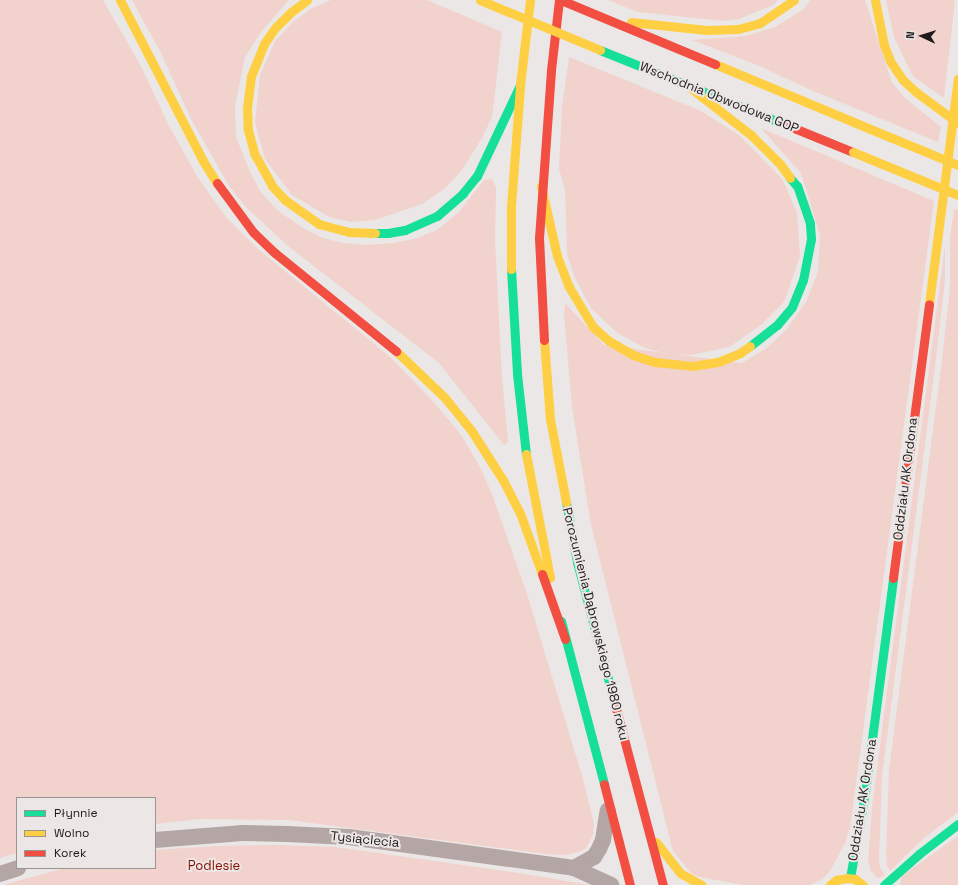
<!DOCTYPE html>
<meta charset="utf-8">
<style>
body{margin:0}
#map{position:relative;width:958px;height:885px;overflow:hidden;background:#ebe7e6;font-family:"Space Grotesk",sans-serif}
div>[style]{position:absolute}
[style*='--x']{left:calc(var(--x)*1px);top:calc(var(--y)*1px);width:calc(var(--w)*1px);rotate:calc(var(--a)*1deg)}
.green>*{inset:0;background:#f1d2cc}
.street>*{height:16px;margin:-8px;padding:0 8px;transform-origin:8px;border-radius:8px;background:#b4a6a5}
.fast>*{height:9px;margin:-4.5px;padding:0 4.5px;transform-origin:4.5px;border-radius:4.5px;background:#16e098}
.slow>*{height:9px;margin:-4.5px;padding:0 4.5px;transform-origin:4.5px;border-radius:4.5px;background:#ffcf43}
.jam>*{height:9px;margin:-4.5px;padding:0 4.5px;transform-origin:4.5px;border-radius:4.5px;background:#f24e42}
.slow-bridge>*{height:9px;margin:-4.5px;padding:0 4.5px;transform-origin:4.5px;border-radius:4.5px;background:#ffcf43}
span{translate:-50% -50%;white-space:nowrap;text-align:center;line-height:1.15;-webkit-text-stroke:4px #ece6e5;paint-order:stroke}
.street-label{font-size:13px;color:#1d1b1b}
.park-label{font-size:13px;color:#870d01}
.legend{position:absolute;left:16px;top:797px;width:140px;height:72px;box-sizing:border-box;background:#ece6e5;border:1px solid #999594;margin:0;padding:5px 7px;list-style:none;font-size:12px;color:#1d1b1b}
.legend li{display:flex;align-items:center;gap:8px;height:20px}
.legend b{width:20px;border:1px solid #999594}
.north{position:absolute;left:902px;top:16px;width:40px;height:40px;-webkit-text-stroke:3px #ece6e5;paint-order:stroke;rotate:274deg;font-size:11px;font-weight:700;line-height:16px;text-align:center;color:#1d1b1b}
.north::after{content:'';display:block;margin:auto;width:14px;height:18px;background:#1d1b1b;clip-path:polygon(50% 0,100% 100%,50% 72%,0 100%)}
</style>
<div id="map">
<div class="green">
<i style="clip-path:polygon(0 0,103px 0,142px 68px,168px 124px,198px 178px,226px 217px,258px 249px,389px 356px,431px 399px,462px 436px,482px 471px,493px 497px,527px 594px,583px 779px,594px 824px,593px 835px,586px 848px,579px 852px,566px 855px,545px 854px,289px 820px,200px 819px,155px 824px,155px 798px,17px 798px,17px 853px,0 858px)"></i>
<i style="clip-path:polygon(132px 0,289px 0,261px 32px,245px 57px,235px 106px,236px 137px,250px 172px,260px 191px,278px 211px,303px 228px,323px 238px,343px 243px,366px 245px,393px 243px,417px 238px,437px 230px,458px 213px,484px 180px,492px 179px,496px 187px,495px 239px,502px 378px,508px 442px,504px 445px,439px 363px,288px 246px,246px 207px,229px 186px,191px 119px,161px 53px)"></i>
<i style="clip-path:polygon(331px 0,427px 0,502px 32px,492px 117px,483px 136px,462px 170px,444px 189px,422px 204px,375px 220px,351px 222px,329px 217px,292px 195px,265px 159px,255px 122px,260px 75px,275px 41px,293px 22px,312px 8px)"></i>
<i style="clip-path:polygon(608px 0,778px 0,773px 5px,739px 19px,723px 21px,638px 12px)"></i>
<i style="clip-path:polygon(810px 0,865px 0,892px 83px,906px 99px,941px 127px,938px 142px,813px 91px,757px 65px,692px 40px,745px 36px,775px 27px,804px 9px)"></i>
<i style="clip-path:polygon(886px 0,955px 0,944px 98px,914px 77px,909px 69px,894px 37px)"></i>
<i style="clip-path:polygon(569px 57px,701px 111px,739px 135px,782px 179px,797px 212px,800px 256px,784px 302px,761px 325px,729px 347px,691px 355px,668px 354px,645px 348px,616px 332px,591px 308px,576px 280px,567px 255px,565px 190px,559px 169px,562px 107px)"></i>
<i style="clip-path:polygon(761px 128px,934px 201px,850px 828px,845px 843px,830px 871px,823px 879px,809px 885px,743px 885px,700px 877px,692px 874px,673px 851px,591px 525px,572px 407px,564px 314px,565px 303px,604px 345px,742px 363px,768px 347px,787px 329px,806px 302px,818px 272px,820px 235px,801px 173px)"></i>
<i style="clip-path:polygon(954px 209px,958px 210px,958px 812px,924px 838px,890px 871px,887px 866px,886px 855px,889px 770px,942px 360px,950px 288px,950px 238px)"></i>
<i style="clip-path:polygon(945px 246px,945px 280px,936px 359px,882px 776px,879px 860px,880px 867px,885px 876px,877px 878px,871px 871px,868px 861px,872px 807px)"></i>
<i style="clip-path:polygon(958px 836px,958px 885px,900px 885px,902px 876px)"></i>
<i style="clip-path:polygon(274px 845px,336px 847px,519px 873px,590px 885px,3px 885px,65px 868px,155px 868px,155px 850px,214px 846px)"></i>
</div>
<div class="street">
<i style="--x:155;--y:840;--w:88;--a:-4.5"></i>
<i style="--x:243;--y:833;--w:44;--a:1.3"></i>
<i style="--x:287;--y:834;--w:62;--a:2.8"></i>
<i style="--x:349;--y:837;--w:227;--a:7.8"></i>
<i style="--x:574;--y:868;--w:41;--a:24.7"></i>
<i style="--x:574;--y:868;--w:23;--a:-29"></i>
<i style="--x:594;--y:857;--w:9;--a:-58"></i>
<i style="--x:599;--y:849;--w:10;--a:-66"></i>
<i style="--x:603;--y:840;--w:30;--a:-81"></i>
<i style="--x:0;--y:874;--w:19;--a:-18"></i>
</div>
<div class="fast">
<i style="--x:600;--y:50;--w:198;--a:21.9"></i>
<i style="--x:375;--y:233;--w:13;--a:0"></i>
<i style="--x:388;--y:233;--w:17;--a:-10"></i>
<i style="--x:405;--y:230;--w:35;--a:-24"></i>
<i style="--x:437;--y:216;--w:35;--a:-41"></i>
<i style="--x:463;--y:193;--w:22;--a:-51"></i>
<i style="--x:477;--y:176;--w:101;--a:-64.7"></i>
<i style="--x:511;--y:269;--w:105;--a:86.7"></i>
<i style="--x:517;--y:374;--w:81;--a:83.6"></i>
<i style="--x:750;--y:346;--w:34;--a:-38"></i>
<i style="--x:777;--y:325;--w:23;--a:-50"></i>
<i style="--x:792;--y:307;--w:29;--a:-68"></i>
<i style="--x:803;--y:280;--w:42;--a:-79"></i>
<i style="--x:811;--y:239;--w:16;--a:-94"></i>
<i style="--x:810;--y:223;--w:39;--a:-109"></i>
<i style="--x:797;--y:186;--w:11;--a:-131"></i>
<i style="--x:566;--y:502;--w:61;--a:79.6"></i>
<i style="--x:577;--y:562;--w:132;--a:75.1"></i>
<i style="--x:561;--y:621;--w:169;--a:75.2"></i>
<i style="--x:850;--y:878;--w:87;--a:-80.1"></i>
<i style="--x:865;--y:792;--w:216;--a:-82.5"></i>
<i style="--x:884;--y:885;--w:47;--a:-41.5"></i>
<i style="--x:919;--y:854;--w:49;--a:-37.6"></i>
</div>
<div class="slow">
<i style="--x:120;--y:0;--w:181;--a:62.7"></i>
<i style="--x:203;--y:161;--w:26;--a:58"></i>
<i style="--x:307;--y:0;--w:20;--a:143"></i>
<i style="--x:291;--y:12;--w:23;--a:135"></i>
<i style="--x:275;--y:28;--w:19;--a:125"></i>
<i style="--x:264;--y:44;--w:35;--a:112"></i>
<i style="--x:251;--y:76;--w:31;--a:97"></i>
<i style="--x:247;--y:107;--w:23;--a:88"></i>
<i style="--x:248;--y:130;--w:24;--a:75"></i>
<i style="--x:254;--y:153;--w:38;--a:61"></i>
<i style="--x:272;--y:186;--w:19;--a:47"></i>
<i style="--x:285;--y:200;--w:42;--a:35.2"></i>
<i style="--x:319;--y:224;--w:31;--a:15"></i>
<i style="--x:349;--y:232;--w:26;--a:2"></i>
<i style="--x:875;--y:0;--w:46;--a:78.7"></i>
<i style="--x:884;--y:45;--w:17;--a:69"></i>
<i style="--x:890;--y:61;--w:23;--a:56"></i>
<i style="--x:903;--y:80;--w:18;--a:43"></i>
<i style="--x:631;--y:22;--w:76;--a:6"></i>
<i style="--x:707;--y:30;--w:31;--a:-2"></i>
<i style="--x:738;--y:29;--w:23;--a:-15"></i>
<i style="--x:760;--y:23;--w:41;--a:-34.1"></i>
<i style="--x:715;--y:64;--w:160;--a:22.7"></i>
<i style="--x:684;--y:83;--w:85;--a:37.8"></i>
<i style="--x:751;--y:135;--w:41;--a:45"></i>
<i style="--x:780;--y:164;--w:17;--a:54"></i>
<i style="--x:541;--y:186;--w:72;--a:77.1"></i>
<i style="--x:557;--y:256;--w:33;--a:69"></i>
<i style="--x:569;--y:287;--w:47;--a:59"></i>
<i style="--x:593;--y:327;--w:21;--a:41"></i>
<i style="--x:609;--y:341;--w:28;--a:30"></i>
<i style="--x:633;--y:355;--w:23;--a:18"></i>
<i style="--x:655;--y:362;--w:37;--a:6"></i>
<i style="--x:692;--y:366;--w:26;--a:-9"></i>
<i style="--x:718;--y:362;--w:24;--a:-22"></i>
<i style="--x:740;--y:353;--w:12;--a:-35"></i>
<i style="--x:511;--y:269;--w:63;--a:-90"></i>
<i style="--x:511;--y:206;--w:121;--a:-85.7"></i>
<i style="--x:520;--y:85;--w:86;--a:-83.3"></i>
<i style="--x:929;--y:304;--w:227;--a:-82.7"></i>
<i style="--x:544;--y:340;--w:79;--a:85.7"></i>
<i style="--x:550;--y:419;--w:85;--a:79.1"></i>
<i style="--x:396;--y:351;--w:68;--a:43.8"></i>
<i style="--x:445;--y:398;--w:41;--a:50.9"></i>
<i style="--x:471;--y:430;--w:59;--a:57.4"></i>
<i style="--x:503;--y:480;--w:37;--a:63"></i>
<i style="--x:520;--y:513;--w:65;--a:70.2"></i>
<i style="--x:526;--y:454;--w:126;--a:79"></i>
<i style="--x:656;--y:842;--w:39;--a:52"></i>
<i style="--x:680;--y:873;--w:25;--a:29"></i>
<i style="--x:830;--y:885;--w:8;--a:-40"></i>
<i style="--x:836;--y:880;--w:11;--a:-10"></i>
<i style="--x:847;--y:878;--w:8;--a:7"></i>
<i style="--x:855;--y:879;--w:10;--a:37"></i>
</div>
<div class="jam">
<i style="--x:561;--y:0;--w:167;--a:22.6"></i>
<i style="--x:784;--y:124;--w:74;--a:22.1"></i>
<i style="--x:217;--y:183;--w:61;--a:53.7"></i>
<i style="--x:253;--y:232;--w:30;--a:44"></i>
<i style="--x:275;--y:253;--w:156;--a:39"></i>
<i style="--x:544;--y:340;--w:102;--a:-92.8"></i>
<i style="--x:539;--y:238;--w:168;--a:-85.9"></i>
<i style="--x:551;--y:70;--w:70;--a:-83.5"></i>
<i style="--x:542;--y:574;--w:69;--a:70.5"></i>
<i style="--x:893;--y:578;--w:276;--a:-82.5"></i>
<i style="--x:611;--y:690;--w:202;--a:75.1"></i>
<i style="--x:604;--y:784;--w:104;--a:75.6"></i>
</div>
<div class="slow-bridge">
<i style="--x:480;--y:0;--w:130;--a:22.6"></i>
<i style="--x:916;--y:92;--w:52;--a:36.4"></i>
<i style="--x:863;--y:126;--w:103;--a:22.3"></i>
<i style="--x:853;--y:152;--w:113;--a:22.3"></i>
</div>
<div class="street-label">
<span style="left:719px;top:98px;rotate:22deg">Wschodnia Obwodowa GOP</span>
<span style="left:906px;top:479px;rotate:-83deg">Oddziału AK Ordona</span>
<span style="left:595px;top:624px;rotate:76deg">Porozumienia Dąbrowskiego 1980 roku</span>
<span style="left:863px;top:800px;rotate:-81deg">Oddziału AK Ordona</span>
<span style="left:365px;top:840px;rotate:6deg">Tysiąclecia</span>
</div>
<div class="park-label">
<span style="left:214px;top:866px">Podlesie</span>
</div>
<ul class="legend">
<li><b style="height:5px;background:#16e098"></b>Płynnie</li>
<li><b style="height:5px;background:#ffcf43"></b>Wolno</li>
<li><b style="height:5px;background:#f24e42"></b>Korek</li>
</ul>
<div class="north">N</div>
</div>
